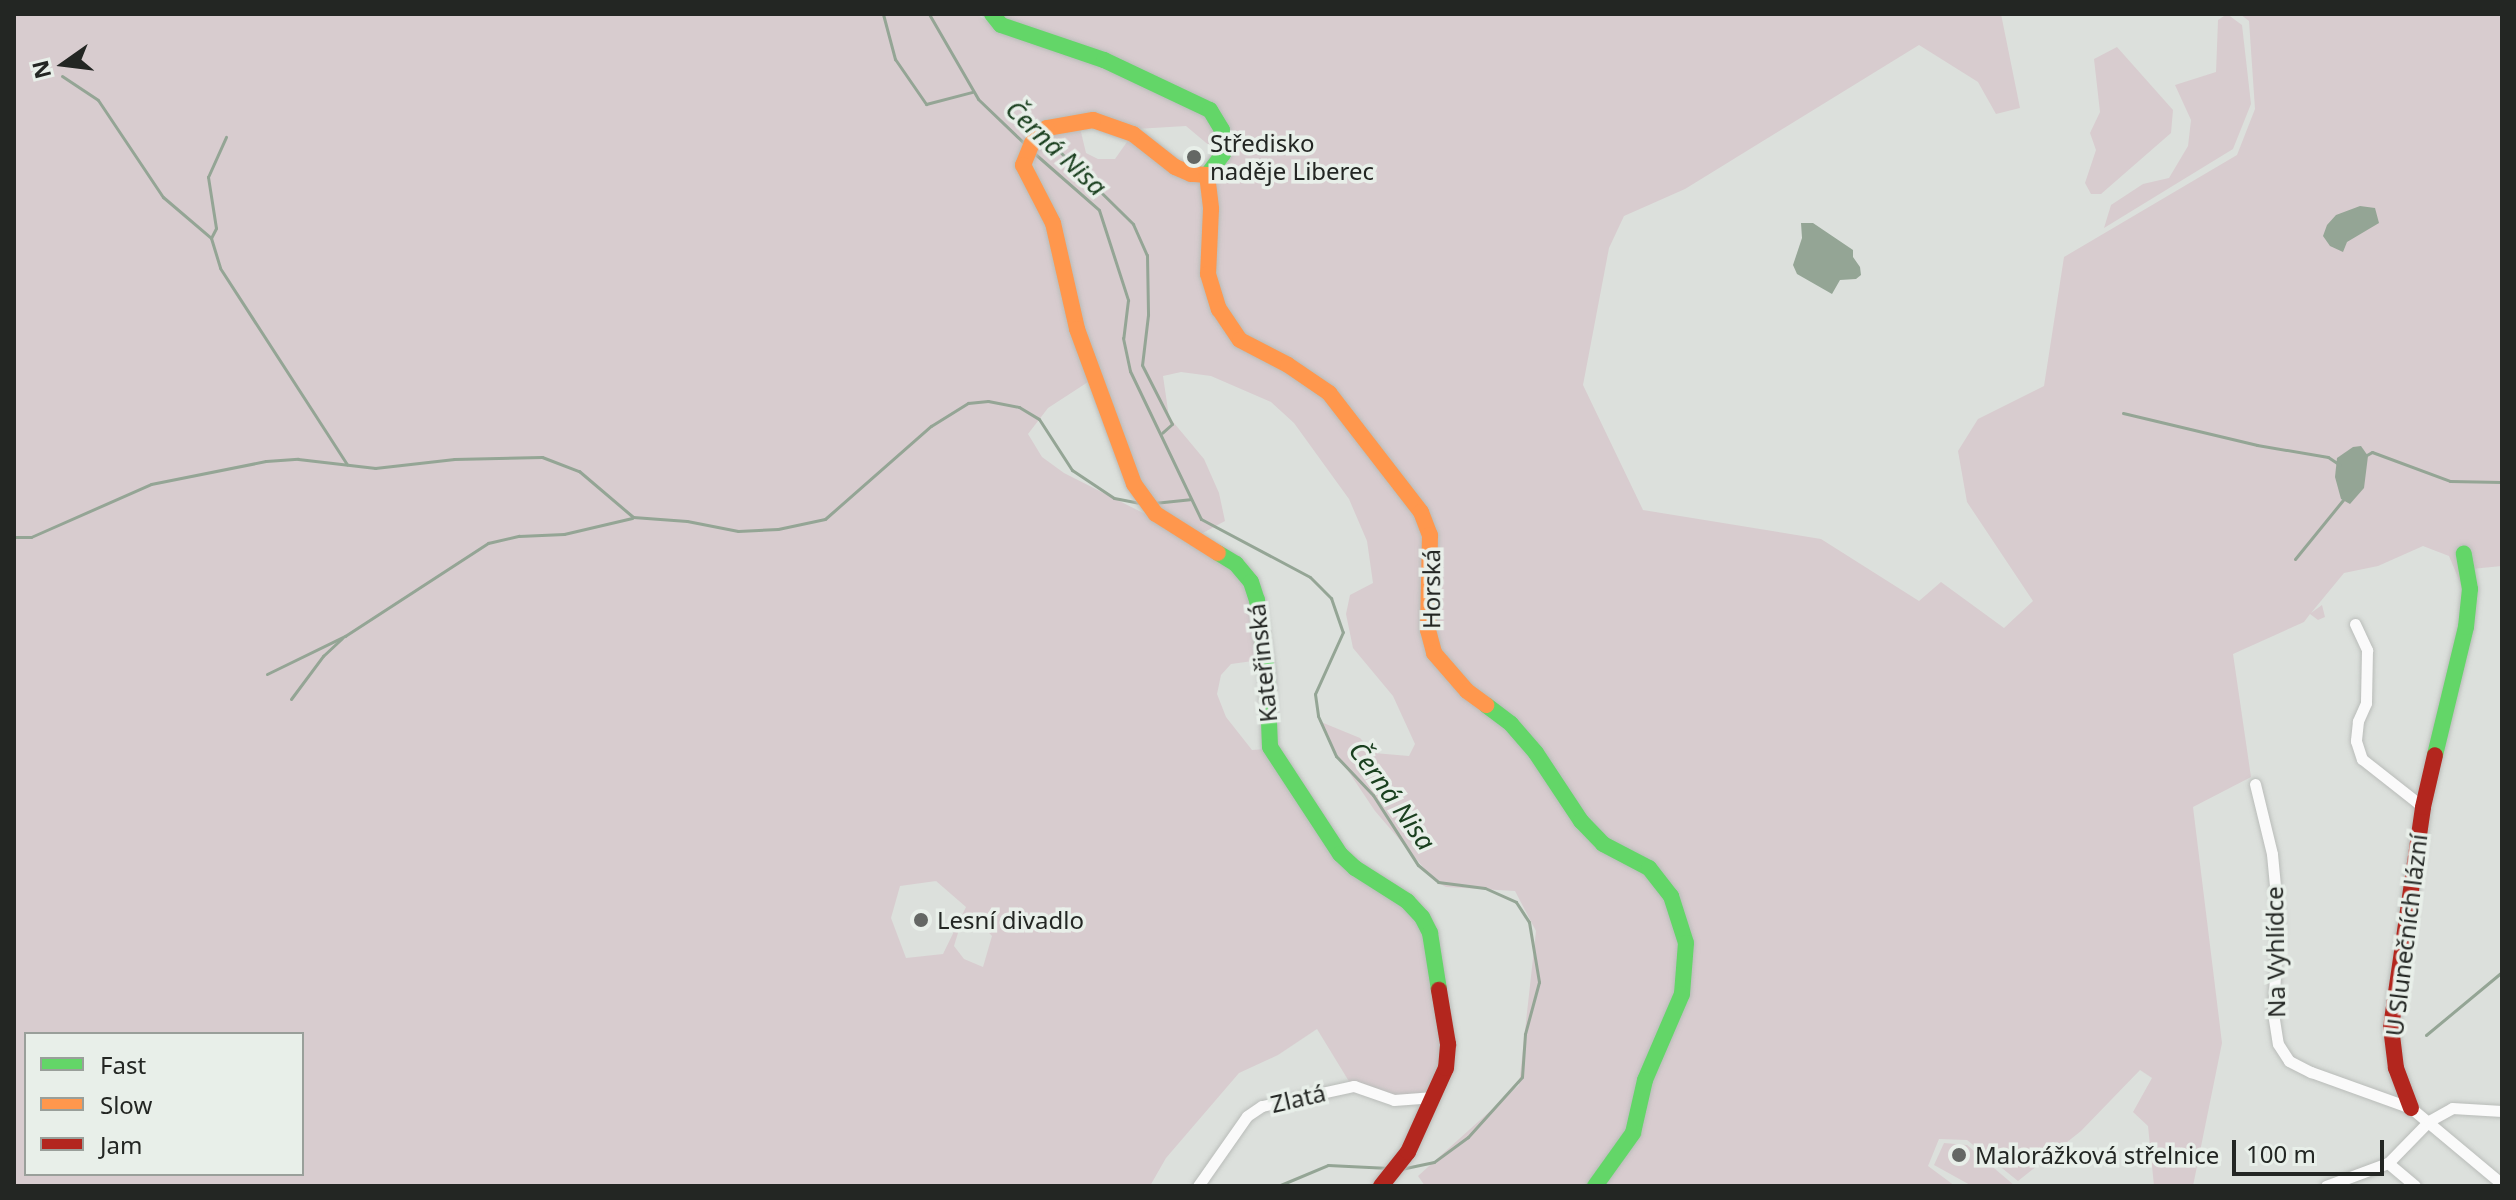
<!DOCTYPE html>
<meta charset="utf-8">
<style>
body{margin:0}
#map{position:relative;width:2516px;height:1200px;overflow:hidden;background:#dce0dc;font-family:"Noto Sans",sans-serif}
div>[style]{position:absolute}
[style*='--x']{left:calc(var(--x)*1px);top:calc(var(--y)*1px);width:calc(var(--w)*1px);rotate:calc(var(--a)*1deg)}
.green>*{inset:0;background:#d8cccf}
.water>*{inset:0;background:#94a595}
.stream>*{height:3px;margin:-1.5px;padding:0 1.5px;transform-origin:1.5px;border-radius:1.5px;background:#94a595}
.roads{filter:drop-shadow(0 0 2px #b9bcb9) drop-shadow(0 0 2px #b9bcb9)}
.street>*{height:11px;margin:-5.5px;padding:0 5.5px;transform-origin:5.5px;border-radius:5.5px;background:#fafafa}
.fast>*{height:16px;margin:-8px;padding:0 8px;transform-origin:8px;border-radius:8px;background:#63d668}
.slow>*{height:16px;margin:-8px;padding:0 8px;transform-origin:8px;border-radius:8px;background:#ff974d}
.jam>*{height:16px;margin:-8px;padding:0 8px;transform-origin:8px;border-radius:8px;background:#b3261e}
.dots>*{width:22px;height:22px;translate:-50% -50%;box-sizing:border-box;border:4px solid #e8efe9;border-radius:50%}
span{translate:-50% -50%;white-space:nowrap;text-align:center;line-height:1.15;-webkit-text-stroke:7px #e8efe9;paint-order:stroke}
.poi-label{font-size:24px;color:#232623}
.left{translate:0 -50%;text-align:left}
.street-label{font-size:24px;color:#232623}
.water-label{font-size:26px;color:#1a401f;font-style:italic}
.frame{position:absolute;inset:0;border:16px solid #232623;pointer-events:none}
.legend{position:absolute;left:24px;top:1032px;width:280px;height:144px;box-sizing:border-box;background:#e8efe9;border:2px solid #999f9a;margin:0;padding:10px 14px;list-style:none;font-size:24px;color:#232623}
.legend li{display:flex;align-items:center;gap:16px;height:40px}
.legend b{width:40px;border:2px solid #999f9a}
.north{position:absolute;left:24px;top:24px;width:80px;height:80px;-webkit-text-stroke:6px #e8efe9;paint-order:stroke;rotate:256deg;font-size:22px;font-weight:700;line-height:32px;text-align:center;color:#232623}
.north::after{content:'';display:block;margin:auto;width:28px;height:36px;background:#232623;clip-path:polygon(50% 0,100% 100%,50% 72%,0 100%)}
.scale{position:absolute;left:2232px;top:1140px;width:152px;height:36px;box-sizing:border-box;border:4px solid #232623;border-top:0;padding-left:10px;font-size:24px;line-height:28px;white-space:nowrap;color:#232623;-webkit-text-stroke:6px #e8efe9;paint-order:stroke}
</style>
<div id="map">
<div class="green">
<i style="clip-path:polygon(evenodd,14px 14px,977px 14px,998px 30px,1102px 65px,1206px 115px,1217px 132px,1217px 152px,1186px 126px,1136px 129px,1080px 115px,1021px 156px,1049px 226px,1088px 382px,1048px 408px,1028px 434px,1042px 457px,1064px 473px,1153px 518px,1233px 568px,1246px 585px,1260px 660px,1231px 664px,1221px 675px,1217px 694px,1226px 717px,1252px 750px,1265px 749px,1336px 857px,1403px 905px,1425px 934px,1443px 1044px,1433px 1088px,1413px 1096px,1395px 1097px,1350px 1083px,1317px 1029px,1278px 1055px,1239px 1073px,1166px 1158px,1150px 1186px,14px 1186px,14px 14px,936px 881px,966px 907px,943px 954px,906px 958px,891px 918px,900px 886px,936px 881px,14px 14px,973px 916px,992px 936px,983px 967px,964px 959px,954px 946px,961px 923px,973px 916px,14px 14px,26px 1034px,302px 1034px,302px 1174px,26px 1174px,26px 1034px)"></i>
<i style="clip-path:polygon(996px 14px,2001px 14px,2020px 108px,1996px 114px,1978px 82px,1919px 45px,1685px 189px,1624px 216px,1609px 248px,1583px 385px,1643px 510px,1821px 539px,1919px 601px,1941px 582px,2004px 628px,2033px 601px,1967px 502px,1958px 451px,1978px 419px,2044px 386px,2064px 257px,2237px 155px,2255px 109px,2249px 21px,2240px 14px,2502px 14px,2502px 566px,2471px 569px,2462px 587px,2449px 556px,2423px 546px,2378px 566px,2344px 573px,2311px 613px,2322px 605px,2325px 617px,2318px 620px,2310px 614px,2304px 622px,2233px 654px,2251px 777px,2193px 807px,2222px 1043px,2193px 1186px,2154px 1186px,2148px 1126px,2133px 1112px,2152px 1078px,2140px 1070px,2081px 1131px,2018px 1181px,1967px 1140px,1939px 1139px,1928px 1166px,1955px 1186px,1425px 1186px,1418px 1176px,1519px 1085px,1536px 931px,1515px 891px,1446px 887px,1435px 881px,1375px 811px,1332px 747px,1321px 722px,1360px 738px,1374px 753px,1409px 756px,1415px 744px,1393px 696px,1353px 648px,1346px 614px,1350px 595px,1373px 583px,1367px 541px,1349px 499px,1294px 423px,1271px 402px,1211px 376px,1181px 372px,1163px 376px,1169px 417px,1204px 459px,1219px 493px,1225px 521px,1201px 534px,1161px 509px,1141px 481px,1084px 328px,1060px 221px,1038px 185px,1033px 158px,1036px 149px,1051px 134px,1080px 128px,1086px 153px,1098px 159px,1115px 159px,1129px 139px,1172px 173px,1209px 182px,1229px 155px,1215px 105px)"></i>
<i style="clip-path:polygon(2227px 14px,2242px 25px,2251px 104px,2233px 149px,2104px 228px,2111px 205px,2143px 184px,2169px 178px,2188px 146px,2191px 120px,2175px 85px,2216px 72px,2218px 20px)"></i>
<i style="clip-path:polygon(2117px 47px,2173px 110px,2171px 133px,2101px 194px,2091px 194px,2085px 183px,2096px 150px,2090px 133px,2100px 112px,2094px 59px)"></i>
<i style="clip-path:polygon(1944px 1143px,1967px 1145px,2015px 1186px,1972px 1186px,1934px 1165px)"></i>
</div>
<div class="water">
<i style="clip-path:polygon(2360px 206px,2375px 208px,2379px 223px,2347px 242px,2343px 252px,2330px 246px,2323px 236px,2327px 225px,2336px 215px)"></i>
<i style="clip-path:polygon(1801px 223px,1813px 223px,1853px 250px,1853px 257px,1860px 267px,1861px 275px,1856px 279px,1840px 280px,1832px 294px,1797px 274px,1793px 265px,1802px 238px)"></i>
<i style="clip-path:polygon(2361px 446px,2368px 456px,2364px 488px,2350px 504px,2341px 499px,2335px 477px,2337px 458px,2353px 447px)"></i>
</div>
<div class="stream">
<i style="--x:883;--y:14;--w:47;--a:75.1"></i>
<i style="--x:895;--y:59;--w:55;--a:55.4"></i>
<i style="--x:926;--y:104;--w:48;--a:-14.6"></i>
<i style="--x:929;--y:14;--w:98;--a:60"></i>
<i style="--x:978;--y:99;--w:66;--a:43.8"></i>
<i style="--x:62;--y:76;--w:43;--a:33.7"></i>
<i style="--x:98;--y:100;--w:117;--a:56.2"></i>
<i style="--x:163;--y:197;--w:63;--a:40.5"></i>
<i style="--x:211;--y:238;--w:31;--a:73"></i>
<i style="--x:220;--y:268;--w:234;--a:57.1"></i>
<i style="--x:1037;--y:147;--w:15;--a:-11"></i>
<i style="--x:1052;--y:144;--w:114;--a:44.6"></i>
<i style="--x:1133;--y:224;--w:34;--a:66"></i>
<i style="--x:1147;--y:255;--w:60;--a:89"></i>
<i style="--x:1148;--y:315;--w:50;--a:96.8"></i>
<i style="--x:1142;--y:365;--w:66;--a:63"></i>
<i style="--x:1172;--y:424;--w:13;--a:138"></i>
<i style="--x:1034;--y:153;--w:86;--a:41.2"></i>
<i style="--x:1099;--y:210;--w:95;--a:72.1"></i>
<i style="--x:1128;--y:300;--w:38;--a:97"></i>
<i style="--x:1123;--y:338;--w:34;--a:78"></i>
<i style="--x:1130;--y:371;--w:164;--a:64.4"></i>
<i style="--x:1201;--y:519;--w:123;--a:28"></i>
<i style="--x:1310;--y:577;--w:30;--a:45"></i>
<i style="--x:1331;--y:598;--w:36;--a:71"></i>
<i style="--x:1343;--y:632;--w:68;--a:114.3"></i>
<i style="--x:1315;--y:694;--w:22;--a:82"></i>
<i style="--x:1318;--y:716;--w:44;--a:65.8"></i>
<i style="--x:1336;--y:756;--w:54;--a:46.5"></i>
<i style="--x:1373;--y:795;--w:83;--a:57.3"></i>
<i style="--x:1418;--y:865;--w:26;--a:40"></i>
<i style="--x:1438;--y:882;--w:47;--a:7.3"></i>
<i style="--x:1485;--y:888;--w:34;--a:24"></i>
<i style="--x:1516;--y:902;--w:24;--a:57"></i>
<i style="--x:1529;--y:922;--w:61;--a:80.5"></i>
<i style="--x:1539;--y:982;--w:54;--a:105.1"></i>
<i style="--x:1525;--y:1034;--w:43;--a:94"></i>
<i style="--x:1522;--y:1077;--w:81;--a:132"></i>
<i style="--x:1468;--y:1137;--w:42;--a:143.7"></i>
<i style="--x:1434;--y:1162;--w:34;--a:168"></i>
<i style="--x:211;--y:238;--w:11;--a:-63"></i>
<i style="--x:216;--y:228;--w:52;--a:-98.9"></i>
<i style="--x:208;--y:177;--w:44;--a:-65.8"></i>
<i style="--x:2123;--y:413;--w:138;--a:13.4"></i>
<i style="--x:2257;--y:445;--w:72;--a:9.6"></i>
<i style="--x:2328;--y:457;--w:14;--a:34"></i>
<i style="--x:2365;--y:456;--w:8;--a:-30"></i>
<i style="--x:2372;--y:452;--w:83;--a:20.4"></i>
<i style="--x:2450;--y:481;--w:52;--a:1.1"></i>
<i style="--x:1154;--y:503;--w:36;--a:-6"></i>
<i style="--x:14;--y:537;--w:17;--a:0"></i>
<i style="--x:31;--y:537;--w:131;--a:-23.8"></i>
<i style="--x:151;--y:484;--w:117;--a:-11.3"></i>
<i style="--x:266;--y:461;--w:32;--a:-4"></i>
<i style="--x:298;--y:459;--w:78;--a:6.7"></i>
<i style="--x:375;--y:468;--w:80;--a:-6.5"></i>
<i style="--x:454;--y:459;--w:88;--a:-1.3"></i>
<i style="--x:542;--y:457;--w:40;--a:21"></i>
<i style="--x:579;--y:471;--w:71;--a:40.4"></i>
<i style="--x:633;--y:517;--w:54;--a:4.2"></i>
<i style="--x:687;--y:521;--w:52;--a:11.1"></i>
<i style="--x:738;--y:531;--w:40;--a:-2.9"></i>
<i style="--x:778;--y:529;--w:48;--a:-12"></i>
<i style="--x:825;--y:519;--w:141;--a:-41.3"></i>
<i style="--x:931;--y:426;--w:44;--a:-31.9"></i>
<i style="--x:968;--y:403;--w:20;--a:-6"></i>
<i style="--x:988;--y:401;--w:32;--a:11"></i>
<i style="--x:1019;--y:407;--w:23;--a:31"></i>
<i style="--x:1039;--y:419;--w:61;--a:57.1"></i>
<i style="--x:1072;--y:470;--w:50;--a:33.7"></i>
<i style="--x:1114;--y:498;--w:25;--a:11"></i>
<i style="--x:2295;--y:559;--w:76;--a:-50.9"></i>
<i style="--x:267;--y:674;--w:87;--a:-26"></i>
<i style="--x:345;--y:636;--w:171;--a:-33"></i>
<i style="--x:488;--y:543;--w:32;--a:-13"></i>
<i style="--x:519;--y:536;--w:45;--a:-2.5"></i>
<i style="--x:564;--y:534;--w:70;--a:-13.2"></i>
<i style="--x:291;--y:699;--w:54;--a:-53.3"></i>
<i style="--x:323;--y:656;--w:26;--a:-43"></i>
<i style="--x:2426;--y:1035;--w:99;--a:-39.7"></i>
<i style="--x:1278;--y:1186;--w:54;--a:-22.8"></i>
<i style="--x:1328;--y:1165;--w:61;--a:2.8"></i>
</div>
<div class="roads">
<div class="street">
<i style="--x:2355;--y:624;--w:29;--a:65"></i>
<i style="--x:2367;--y:650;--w:53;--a:91.1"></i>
<i style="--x:2366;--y:703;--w:20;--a:114"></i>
<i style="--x:2358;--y:721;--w:20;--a:96"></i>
<i style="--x:2356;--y:741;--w:19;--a:72"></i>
<i style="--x:2362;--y:759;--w:78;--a:38.2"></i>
<i style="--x:2255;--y:784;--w:72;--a:76.3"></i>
<i style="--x:2272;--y:854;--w:64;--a:84.6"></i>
<i style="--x:2278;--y:918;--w:95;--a:93"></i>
<i style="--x:2273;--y:1013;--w:31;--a:81"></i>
<i style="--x:2278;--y:1044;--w:20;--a:57"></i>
<i style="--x:2289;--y:1061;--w:25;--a:27"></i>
<i style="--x:2311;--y:1072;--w:106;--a:19.8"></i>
<i style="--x:2411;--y:1108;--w:119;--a:39.9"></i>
<i style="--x:2388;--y:1163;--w:35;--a:40"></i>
<i style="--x:1198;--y:1186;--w:85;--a:-55"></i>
<i style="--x:1247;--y:1116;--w:18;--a:-34"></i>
<i style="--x:1262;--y:1106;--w:94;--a:-12.3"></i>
<i style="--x:1354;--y:1086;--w:42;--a:19.3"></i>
<i style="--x:1394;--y:1100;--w:40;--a:-4.3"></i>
<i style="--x:2326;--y:1186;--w:66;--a:-20.4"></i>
<i style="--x:2388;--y:1163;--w:59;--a:-45.7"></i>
<i style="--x:2429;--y:1121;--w:26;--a:-29"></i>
<i style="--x:2452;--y:1108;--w:50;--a:3.4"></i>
</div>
<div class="fast">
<i style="--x:992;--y:14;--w:14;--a:51"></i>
<i style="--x:1001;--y:25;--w:109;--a:18.8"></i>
<i style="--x:1104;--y:60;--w:117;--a:25.3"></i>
<i style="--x:1210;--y:110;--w:23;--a:59"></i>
<i style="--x:1222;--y:130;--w:24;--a:88"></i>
<i style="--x:1223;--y:154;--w:26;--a:127"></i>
<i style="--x:1218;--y:553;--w:21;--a:31"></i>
<i style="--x:1236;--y:564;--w:23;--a:50"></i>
<i style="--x:1251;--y:582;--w:19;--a:72"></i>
<i style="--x:1257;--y:600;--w:73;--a:82.1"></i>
<i style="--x:1267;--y:672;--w:75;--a:87.7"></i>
<i style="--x:1270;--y:747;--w:128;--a:56.8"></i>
<i style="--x:1340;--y:854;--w:21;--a:43"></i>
<i style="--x:1355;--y:868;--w:62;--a:32.4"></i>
<i style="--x:1407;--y:901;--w:22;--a:47"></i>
<i style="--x:1422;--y:917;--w:18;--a:63"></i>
<i style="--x:1430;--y:933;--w:58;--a:81"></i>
<i style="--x:1486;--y:705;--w:31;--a:37"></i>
<i style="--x:1511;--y:724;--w:38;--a:49"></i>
<i style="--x:1536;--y:753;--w:82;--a:56.5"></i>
<i style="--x:1581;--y:821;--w:32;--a:46"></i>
<i style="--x:1603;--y:844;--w:52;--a:27.6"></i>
<i style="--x:1649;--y:868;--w:36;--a:52"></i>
<i style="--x:1671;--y:896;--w:49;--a:72.3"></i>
<i style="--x:1686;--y:943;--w:51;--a:94.5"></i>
<i style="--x:1682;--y:994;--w:94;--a:113.3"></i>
<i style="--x:1645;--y:1080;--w:54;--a:102.8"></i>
<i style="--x:1633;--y:1133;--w:65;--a:125.6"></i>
<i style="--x:2435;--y:755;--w:132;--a:-76.4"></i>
<i style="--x:2466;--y:627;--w:38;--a:-84"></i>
<i style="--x:2470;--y:589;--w:36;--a:-100"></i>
</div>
<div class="slow">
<i style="--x:1207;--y:175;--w:16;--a:-176"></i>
<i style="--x:1191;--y:174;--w:17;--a:-156"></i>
<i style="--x:1175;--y:167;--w:53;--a:-141.8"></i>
<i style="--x:1133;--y:134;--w:42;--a:-160.7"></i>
<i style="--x:1093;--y:120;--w:47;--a:170.1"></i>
<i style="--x:1047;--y:128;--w:21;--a:135"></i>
<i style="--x:1032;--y:143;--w:24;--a:112"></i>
<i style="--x:1023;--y:165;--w:65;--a:62.7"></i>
<i style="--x:1053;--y:223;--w:109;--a:77.2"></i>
<i style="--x:1077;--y:329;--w:165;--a:69.8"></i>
<i style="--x:1134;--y:484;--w:37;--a:54"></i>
<i style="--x:1156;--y:514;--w:73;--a:32.2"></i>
<i style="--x:1207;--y:175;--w:34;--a:83"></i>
<i style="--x:1211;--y:209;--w:65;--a:92.6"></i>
<i style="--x:1208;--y:274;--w:37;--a:73"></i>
<i style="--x:1219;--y:309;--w:37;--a:56"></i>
<i style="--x:1240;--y:340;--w:54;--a:27.5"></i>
<i style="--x:1288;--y:365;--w:50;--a:34.3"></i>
<i style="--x:1329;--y:393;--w:150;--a:52.3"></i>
<i style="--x:1421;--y:512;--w:25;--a:69"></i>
<i style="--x:1430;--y:535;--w:95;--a:91.2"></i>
<i style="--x:1428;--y:630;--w:24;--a:75"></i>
<i style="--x:1434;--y:653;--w:50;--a:49"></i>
<i style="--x:1467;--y:691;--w:24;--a:36"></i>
</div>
<div class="jam">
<i style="--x:2411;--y:1108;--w:43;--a:-110.6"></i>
<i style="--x:2396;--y:1068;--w:41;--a:-97"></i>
<i style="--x:2391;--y:1027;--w:222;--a:-81.7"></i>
<i style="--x:2423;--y:807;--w:53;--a:-77"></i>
<i style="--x:1381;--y:1186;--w:43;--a:-51.5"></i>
<i style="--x:1408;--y:1152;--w:92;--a:-65.7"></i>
<i style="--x:1446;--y:1068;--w:24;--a:-85"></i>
<i style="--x:1448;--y:1044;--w:55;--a:-99.5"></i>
</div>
</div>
<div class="dots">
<i style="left:1194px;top:157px;background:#646764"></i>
<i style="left:921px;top:920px;background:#646764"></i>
<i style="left:1959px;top:1155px;background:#646764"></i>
</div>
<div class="poi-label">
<span class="left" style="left:1210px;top:157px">Středisko<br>naděje Liberec</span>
<span class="left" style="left:937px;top:920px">Lesní divadlo</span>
<span class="left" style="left:1975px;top:1155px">Malorážková střelnice</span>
</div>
<div class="street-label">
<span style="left:1431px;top:589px;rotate:-90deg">Horská</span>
<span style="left:1262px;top:663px;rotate:-96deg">Kateřinská</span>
<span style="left:2406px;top:935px;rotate:-83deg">U Slunečních lázní</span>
<span style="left:2275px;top:952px;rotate:-91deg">Na Vyhlídce</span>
<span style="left:1298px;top:1098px;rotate:-13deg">Zlatá</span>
</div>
<div class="water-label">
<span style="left:1056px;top:148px;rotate:43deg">Černá Nisa</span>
<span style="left:1392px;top:796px;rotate:54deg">Černá Nisa</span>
</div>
<div class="frame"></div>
<ul class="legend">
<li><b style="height:10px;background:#63d668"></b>Fast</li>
<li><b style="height:10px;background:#ff974d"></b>Slow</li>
<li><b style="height:10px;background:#b3261e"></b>Jam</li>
</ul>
<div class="north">N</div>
<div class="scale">100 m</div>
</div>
